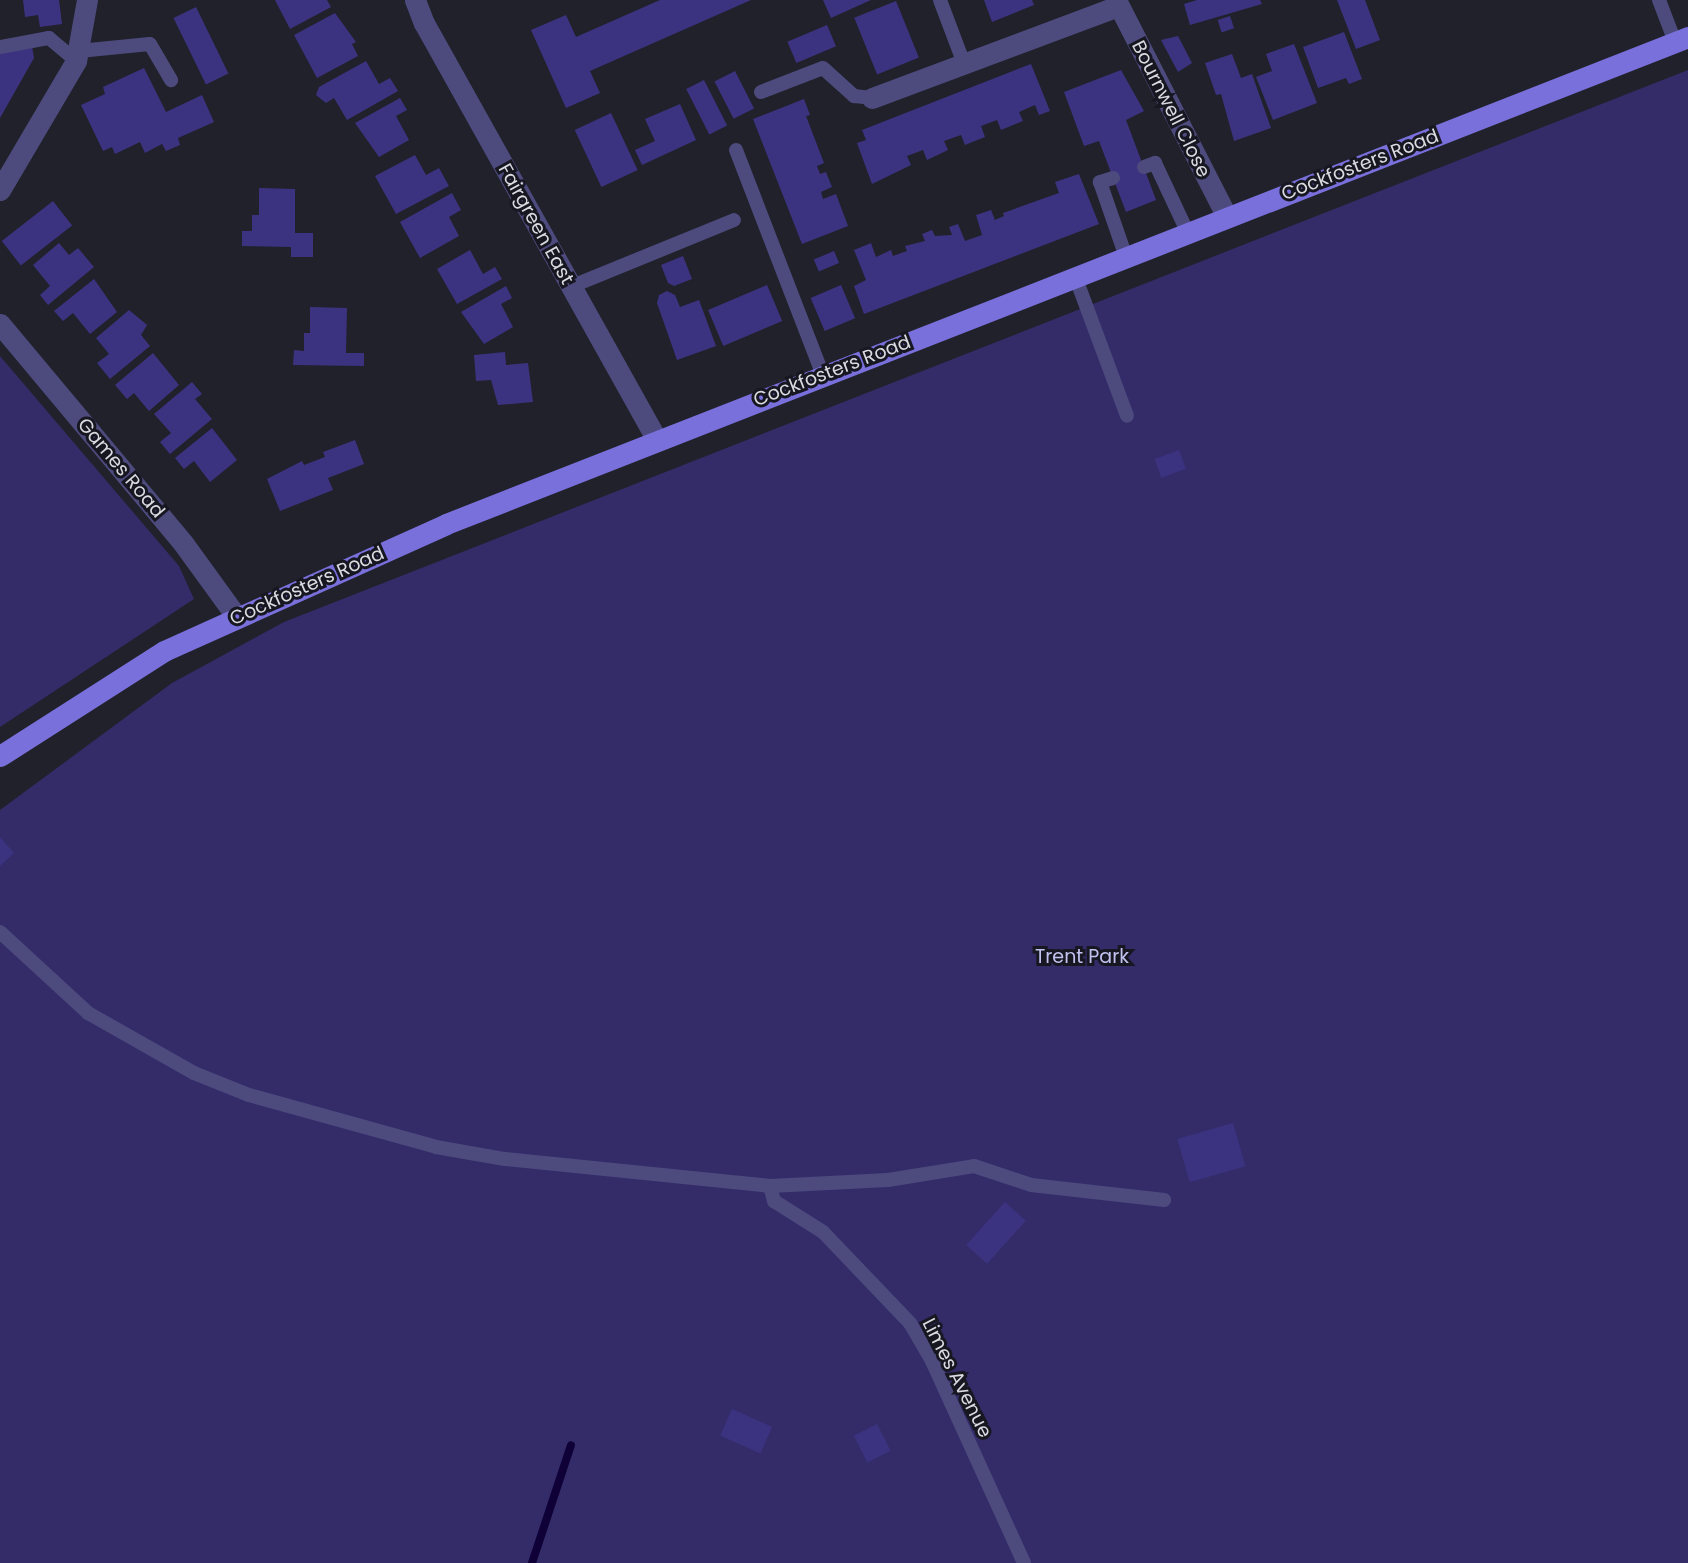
<!DOCTYPE html>
<style>
body{margin:0}
#map{position:relative;width:1688px;height:1563px;overflow:hidden;background:#20212b;font-family:Poppins,sans-serif}
div>[style]{position:absolute}
[style*='--x']{left:calc(var(--x)*1px);top:calc(var(--y)*1px);width:calc(var(--w)*1px);rotate:calc(var(--a)*1deg)}
.green>*{inset:0;background:#332c69}
.stream>*{height:8px;margin:-4px;padding:0 4px;transform-origin:4px;border-radius:4px;background:#0f0037}
.building>*{inset:0;background:#3c3380;transform-origin:0 0}
.service>*{height:14px;margin:-7px;padding:0 7px;transform-origin:7px;border-radius:7px;background:#4d4b7e}
.minor>*{height:21px;margin:-10.5px;padding:0 10.5px;transform-origin:10.5px;border-radius:10.5px;background:#4d4b7e}
.primary>*{height:21px;margin:-10.5px;padding:0 10.5px;transform-origin:10.5px;border-radius:10.5px;background:#7970dc}
span{translate:-50% -50%;white-space:nowrap;text-align:center;line-height:1.15;-webkit-text-stroke:6px #171721;paint-order:stroke}
.street-label{font-size:19px;color:#dadae1}
.park-label{font-size:19px;color:#c1c2ef}
</style>
<div id="map">
<div class="green">
<i style="clip-path:polygon(1688px 70px,1688px 1563px,0 1563px,0 810px,172px 683px,284px 622px)"></i>
<i style="clip-path:polygon(0 356px,179px 566px,194px 599px,0 727px)"></i>
</div>
<div class="stream">
<i style="--x:532;--y:1563;--w:124;--a:-71.7"></i>
</div>
<div class="building">
<i style="clip-path:polygon(23px 0,59px 0,62px 24px,40px 27px,38px 15px,25px 17px)"></i>
<i style="clip-path:polygon(275px 0,327px 0,331px 7px,290px 29px)"></i>
<i style="clip-path:polygon(660px 0,751px 0,590px 71px,600px 93px,566px 108px,531px 30px,566px 15px,576px 37px)"></i>
<i style="clip-path:polygon(823px 0,871px 0,831px 18px)"></i>
<i style="clip-path:polygon(984px 0,1032px 0,1034px 5px,992px 22px)"></i>
<i style="clip-path:polygon(1260px 0,1262px 4px,1190px 25px,1184px 4px,1197px 0)"></i>
<i style="clip-path:polygon(1337px 0,1365px 0,1380px 40px,1356px 49px)"></i>
<i style="left:896px;top:1px;width:61px;height:45px;rotate:68deg"></i>
<i style="left:196px;top:7px;width:74px;height:25px;rotate:64deg"></i>
<i style="clip-path:polygon(335px 13px,356px 42px,352px 44px,358px 56px,317px 78px,294px 35px)"></i>
<i style="left:1230px;top:16px;width:13px;height:13px;rotate:72deg"></i>
<i style="left:827px;top:25px;width:23px;height:43px;rotate:67deg"></i>
<i style="clip-path:polygon(1344px 32px,1362px 79px,1349px 84px,1346px 78px,1318px 88px,1303px 47px)"></i>
<i style="clip-path:polygon(1178px 36px,1192px 63px,1178px 72px,1161px 40px)"></i>
<i style="clip-path:polygon(1294px 44px,1317px 103px,1273px 120px,1256px 77px,1272px 71px,1266px 54px)"></i>
<i style="clip-path:polygon(32px 46px,34px 58px,0 118px,0 54px)"></i>
<i style="clip-path:polygon(1232px 54px,1241px 78px,1252px 74px,1271px 128px,1234px 141px,1221px 94px,1216px 95px,1205px 63px)"></i>
<i style="clip-path:polygon(366px 61px,379px 84px,390px 78px,398px 91px,347px 120px,334px 98px,326px 103px,316px 95px,319px 87px)"></i>
<i style="clip-path:polygon(1031px 64px,1050px 111px,1039px 115px,1035px 105px,1019px 112px,1023px 121px,1001px 130px,997px 120px,981px 126px,985px 137px,965px 145px,961px 135px,944px 141px,948px 150px,927px 160px,923px 150px,907px 156px,911px 165px,872px 184px,857px 143px,866px 140px,862px 130px)"></i>
<i style="clip-path:polygon(144px 68px,166px 112px,202px 95px,214px 122px,178px 138px,180px 145px,166px 151px,162px 144px,145px 153px,140px 142px,115px 154px,112px 147px,103px 151px,81px 105px,105px 94px,103px 87px)"></i>
<i style="clip-path:polygon(1121px 70px,1144px 111px,1126px 120px,1156px 200px,1126px 212px,1099px 141px,1084px 146px,1064px 92px)"></i>
<i style="left:735px;top:71px;width:42px;height:23px;rotate:63deg"></i>
<i style="left:704px;top:80px;width:51px;height:20px;rotate:63deg"></i>
<i style="clip-path:polygon(400px 98px,407px 110px,396px 116px,409px 140px,379px 157px,355px 123px)"></i>
<i style="clip-path:polygon(804px 99px,810px 115px,806px 116px,824px 163px,817px 166px,820px 174px,826px 172px,832px 187px,821px 192px,823px 199px,836px 194px,848px 226px,802px 244px,753px 119px)"></i>
<i style="clip-path:polygon(680px 104px,696px 140px,642px 165px,635px 150px,655px 141px,645px 119px)"></i>
<i style="left:611px;top:113px;width:63px;height:40px;rotate:65deg"></i>
<i style="clip-path:polygon(415px 155px,426px 175px,439px 168px,449px 186px,396px 214px,375px 176px)"></i>
<i style="clip-path:polygon(1079px 174px,1099px 224px,864px 314px,854px 286px,866px 280px,854px 250px,871px 243px,876px 257px,891px 250px,893px 256px,907px 251px,905px 246px,925px 241px,922px 234px,932px 230px,935px 236px,952px 235px,949px 227px,958px 224px,965px 241px,982px 235px,976px 215px,991px 210px,995px 220px,1004px 216px,1003px 213px,1059px 193px,1055px 182px)"></i>
<i style="clip-path:polygon(259px 188px,295px 189px,295px 233px,313px 233px,313px 257px,291px 257px,291px 247px,242px 246px,242px 231px,252px 231px,252px 215px,259px 215px)"></i>
<i style="clip-path:polygon(452px 193px,461px 210px,449px 217px,459px 236px,420px 258px,400px 222px)"></i>
<i style="left:53px;top:201px;width:31px;height:65px;rotate:52deg"></i>
<i style="clip-path:polygon(59px 243px,69px 255px,78px 248px,94px 267px,48px 305px,40px 295px,50px 286px,33px 265px)"></i>
<i style="clip-path:polygon(470px 250px,483px 274px,495px 267px,502px 279px,457px 304px,437px 269px)"></i>
<i style="left:834px;top:251px;width:13px;height:22px;rotate:67deg"></i>
<i style="clip-path:polygon(683px 256px,692px 279px,674px 286px,668px 283px,661px 265px)"></i>
<i style="clip-path:polygon(94px 279px,117px 312px,90px 334px,73px 313px,63px 321px,54px 311px)"></i>
<i style="left:767px;top:285px;width:39px;height:64px;rotate:67deg"></i>
<i style="left:841px;top:285px;width:36px;height:33px;rotate:67deg"></i>
<i style="clip-path:polygon(506px 286px,512px 298px,501px 304px,513px 327px,484px 344px,461px 312px)"></i>
<i style="clip-path:polygon(667px 291px,675px 295px,680px 307px,699px 300px,716px 346px,677px 360px,657px 303px,659px 295px)"></i>
<i style="clip-path:polygon(310px 307px,347px 308px,346px 353px,364px 353px,364px 366px,293px 365px,294px 350px,304px 351px,304px 333px,310px 333px)"></i>
<i style="clip-path:polygon(129px 310px,147px 325px,141px 335px,150px 346px,110px 379px,97px 363px,109px 354px,96px 338px)"></i>
<i style="clip-path:polygon(505px 352px,506px 365px,528px 363px,533px 402px,498px 405px,491px 380px,476px 381px,474px 355px)"></i>
<i style="clip-path:polygon(153px 353px,179px 385px,149px 411px,134px 393px,127px 399px,115px 385px)"></i>
<i style="clip-path:polygon(192px 382px,202px 394px,195px 399px,212px 419px,170px 454px,160px 442px,171px 433px,154px 414px)"></i>
<i style="clip-path:polygon(212px 428px,237px 460px,210px 482px,194px 461px,184px 469px,175px 458px)"></i>
<i style="clip-path:polygon(355px 440px,364px 464px,328px 478px,333px 490px,280px 511px,267px 479px,302px 461px,304px 465px,325px 457px,323px 452px)"></i>
<i style="left:1179px;top:450px;width:20px;height:26px;rotate:70deg"></i>
<i style="clip-path:polygon(0 837px,14px 853px,0 866px)"></i>
<i style="left:1233px;top:1123px;width:45px;height:58px;rotate:74deg"></i>
<i style="left:1005px;top:1202px;width:28px;height:58px;rotate:42deg"></i>
<i style="left:732px;top:1409px;width:44px;height:29px;rotate:24deg"></i>
<i style="left:877px;top:1424px;width:30px;height:26px;rotate:63deg"></i>
</div>
<div class="service">
<i style="--x:940;--y:0;--w:68;--a:69.4"></i>
<i style="--x:1659;--y:0;--w:45;--a:69.1"></i>
<i style="--x:0;--y:47;--w:50;--a:-10.4"></i>
<i style="--x:49;--y:38;--w:35;--a:40"></i>
<i style="--x:79;--y:51;--w:71;--a:-5.6"></i>
<i style="--x:150;--y:44;--w:42;--a:59.7"></i>
<i style="--x:761;--y:92;--w:66;--a:-21.2"></i>
<i style="--x:823;--y:68;--w:42;--a:42.1"></i>
<i style="--x:854;--y:96;--w:18;--a:6"></i>
<i style="--x:736;--y:150;--w:241;--a:68.9"></i>
<i style="--x:1144;--y:167;--w:12;--a:-20"></i>
<i style="--x:1155;--y:163;--w:77;--a:64.8"></i>
<i style="--x:1113;--y:178;--w:14;--a:163"></i>
<i style="--x:1100;--y:182;--w:79;--a:70.9"></i>
<i style="--x:1075;--y:276;--w:149;--a:69.6"></i>
<i style="--x:570;--y:287;--w:177;--a:-22.2"></i>
<i style="--x:0;--y:932;--w:120;--a:42.6"></i>
<i style="--x:88;--y:1013;--w:122;--a:29.5"></i>
<i style="--x:194;--y:1073;--w:59;--a:21.8"></i>
<i style="--x:249;--y:1095;--w:194;--a:15.5"></i>
<i style="--x:436;--y:1147;--w:70;--a:9.9"></i>
<i style="--x:505;--y:1159;--w:266;--a:5.8"></i>
<i style="--x:770;--y:1186;--w:118;--a:-2.9"></i>
<i style="--x:888;--y:1180;--w:87;--a:-9.2"></i>
<i style="--x:974;--y:1166;--w:60;--a:18.4"></i>
<i style="--x:1031;--y:1185;--w:134;--a:6.4"></i>
<i style="--x:770;--y:1186;--w:16;--a:75"></i>
<i style="--x:774;--y:1201;--w:58;--a:32.3"></i>
<i style="--x:823;--y:1232;--w:126;--a:46.3"></i>
<i style="--x:910;--y:1323;--w:44;--a:59.9"></i>
<i style="--x:932;--y:1361;--w:222;--a:65.5"></i>
</div>
<div class="minor">
<i style="--x:415;--y:0;--w:25;--a:69"></i>
<i style="--x:424;--y:23;--w:478;--a:60.8"></i>
<i style="--x:1116;--y:0;--w:244;--a:62.9"></i>
<i style="--x:872;--y:98;--w:263;--a:-20.5"></i>
<i style="--x:0;--y:190;--w:150;--a:-59.5"></i>
<i style="--x:76;--y:61;--w:62;--a:-79.8"></i>
<i style="--x:0;--y:324;--w:285;--a:50.1"></i>
<i style="--x:183;--y:543;--w:90;--a:54"></i>
</div>
<div class="primary">
<i style="--x:0;--y:756;--w:195;--a:-32.6"></i>
<i style="--x:164;--y:651;--w:309;--a:-24.2"></i>
<i style="--x:446;--y:524;--w:1334;--a:-21.41"></i>
</div>
<div class="street-label">
<span style="left:1171px;top:109px;rotate:63deg">Bournwell Close</span>
<span style="left:1360px;top:165px;rotate:-21deg">Cockfosters Road</span>
<span style="left:536px;top:224px;rotate:61deg">Fairgreen East</span>
<span style="left:832px;top:371px;rotate:-21deg">Cockfosters Road</span>
<span style="left:121px;top:468px;rotate:50deg">Games Road</span>
<span style="left:307px;top:586px;rotate:-24deg">Cockfosters Road</span>
<span style="left:957px;top:1378px;rotate:63deg">Limes Avenue</span>
</div>
<div class="park-label">
<span style="left:1082px;top:957px">Trent Park</span>
</div>
</div>
